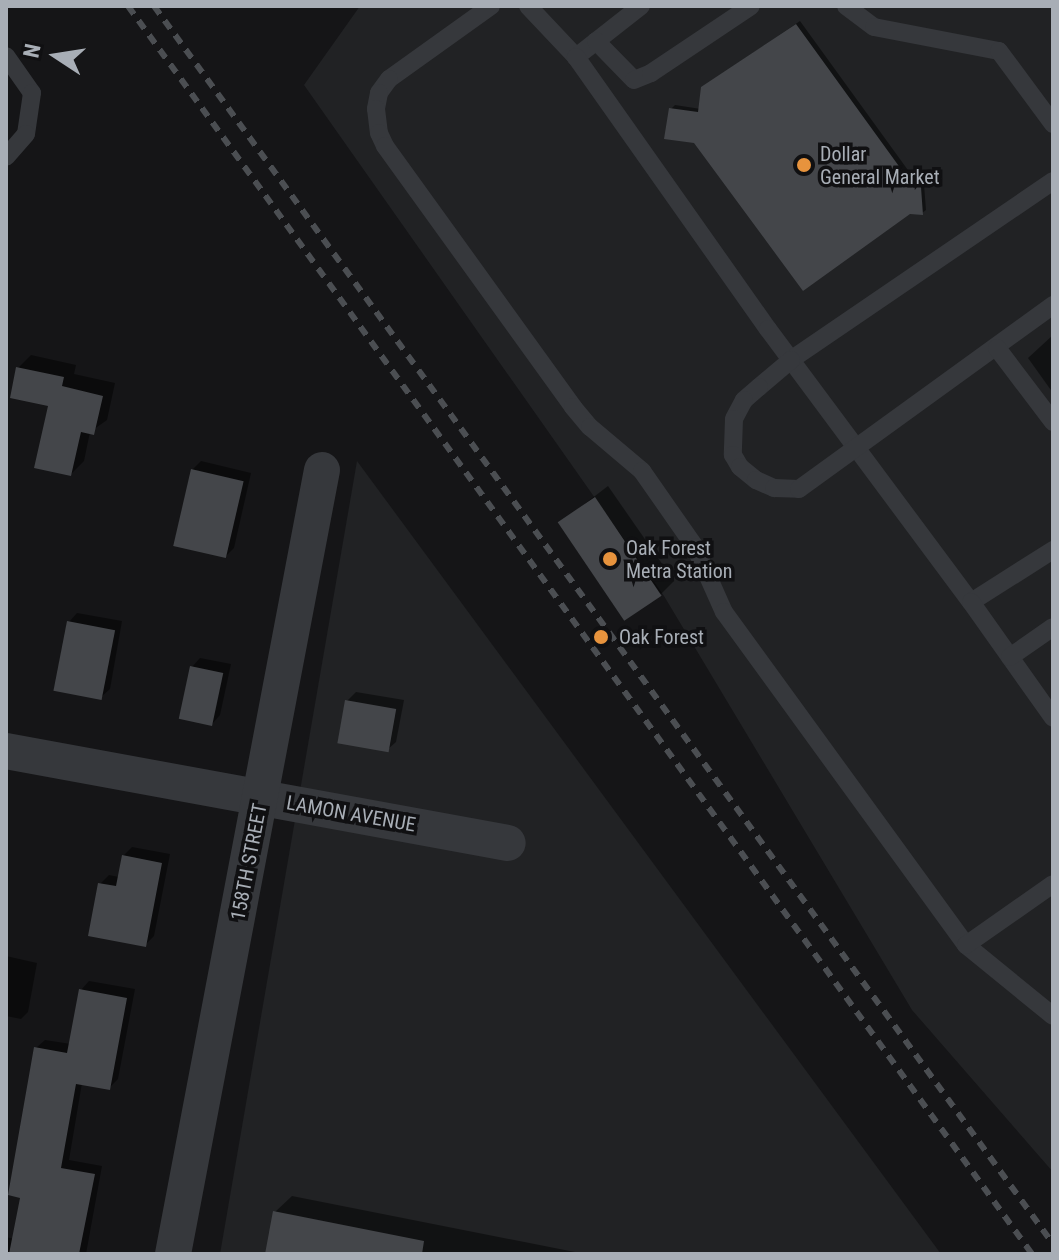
<!DOCTYPE html>
<style>
body{margin:0}
#map{position:relative;width:1059px;height:1260px;overflow:hidden;background:#151517;font-family:"Roboto Condensed",sans-serif}
div>[style]{position:absolute}
[style*='--x']{left:calc(var(--x)*1px);top:calc(var(--y)*1px);width:calc(var(--w)*1px);rotate:calc(var(--a)*1deg)}
.built>*{inset:0;background:#212224}
.shadow>*{inset:0;background:#0007}
.building>*{inset:0;background:#44464a;transform-origin:0 0}
.service>*{height:18px;margin:-9px;padding:0 9px;transform-origin:9px;border-radius:9px;background:#36383c}
.minor>*{height:36px;margin:-18px;padding:0 18px;transform-origin:18px;border-radius:18px;background:#36383c}
.rail>*{height:6px;margin-top:-3px;transform-origin:0;background:repeating-linear-gradient(90deg,#4b4e52 0 10px,transparent 0 18px)}
.dots>*{width:22px;height:22px;translate:-50% -50%;box-sizing:border-box;border:4px solid #101012;border-radius:50%}
span{translate:-50% -50%;white-space:nowrap;text-align:center;line-height:1.15;-webkit-text-stroke:7px #101012;paint-order:stroke}
.poi-label{font-size:20px;color:#a8aeb6}
.left{translate:0 -50%;text-align:left}
.street-label{font-size:20px;color:#a8aeb6}
.frame{position:absolute;inset:0;border:8px solid #a8aeb6;pointer-events:none}
.north{position:absolute;left:16px;top:16px;width:80px;height:80px;-webkit-text-stroke:6px #101012;paint-order:stroke;rotate:282deg;font-size:22px;font-weight:700;line-height:32px;text-align:center;color:#a8aeb6}
.north::after{content:'';display:block;margin:auto;width:28px;height:36px;background:#a8aeb6;clip-path:polygon(50% 0,100% 100%,50% 72%,0 100%)}
</style>
<div id="map">
<div class="built">
<i style="clip-path:polygon(360px 6px,1053px 6px,1053px 1172px,912px 1010px,664px 596px,304px 85px)"></i>
<i style="clip-path:polygon(357px 461px,941px 1254px,220px 1254px)"></i>
</div>
<div class="shadow">
<i style="clip-path:polygon(800px 21px,918px 184px,924px 184px,926px 210px,922px 213px,671px 109px,675px 105px,701px 109px,707px 84px)"></i>
<i style="clip-path:polygon(1053px 335px,1053px 393px,1028px 358px)"></i>
<i style="clip-path:polygon(31px 355px,76px 365px,74px 374px,115px 383px,107px 420px,90px 432px,84px 461px,71px 474px,51px 405px,18px 368px)"></i>
<i style="clip-path:polygon(201px 461px,251px 473px,234px 548px,225px 557px,192px 470px)"></i>
<i style="clip-path:polygon(608px 486px,674px 581px,661px 594px,561px 522px)"></i>
<i style="clip-path:polygon(77px 613px,122px 621px,110px 689px,101px 697px,69px 622px)"></i>
<i style="clip-path:polygon(200px 658px,231px 664px,220px 715px,212px 724px,192px 667px)"></i>
<i style="clip-path:polygon(356px 692px,404px 700px,396px 742px,387px 750px,347px 701px)"></i>
<i style="clip-path:polygon(132px 847px,170px 854px,154px 936px,145px 945px,100px 884px,109px 875px,119px 877px,123px 856px)"></i>
<i style="clip-path:polygon(6px 956px,37px 963px,28px 1012px,21px 1019px,6px 1016px)"></i>
<i style="clip-path:polygon(89px 981px,135px 989px,118px 1079px,109px 1088px,82px 1083px,69px 1160px,102px 1166px,86px 1254px,6px 1254px,6px 1237px,14px 1239px,23px 1196px,36px 1048px,45px 1040px,71px 1044px,81px 990px)"></i>
<i style="clip-path:polygon(292px 1196px,585px 1254px,267px 1254px,275px 1212px)"></i>
</div>
<div class="building">
<i style="clip-path:polygon(796px 24px,914px 187px,921px 187px,923px 215px,910px 214px,803px 291px,694px 143px,664px 139px,669px 108px,698px 112px,701px 87px)"></i>
<i style="clip-path:polygon(16px 367px,64px 377px,62px 386px,103px 396px,94px 435px,81px 432px,71px 476px,34px 468px,48px 406px,10px 398px)"></i>
<i style="left:191px;top:469px;width:54px;height:79px;rotate:13deg"></i>
<i style="left:595px;top:497px;width:119px;height:45px;rotate:56deg"></i>
<i style="left:67px;top:621px;width:49px;height:71px;rotate:11deg"></i>
<i style="left:190px;top:666px;width:34px;height:54px;rotate:12deg"></i>
<i style="left:345px;top:700px;width:52px;height:44px;rotate:10deg"></i>
<i style="clip-path:polygon(122px 855px,162px 863px,146px 947px,88px 936px,98px 883px,116px 886px)"></i>
<i style="clip-path:polygon(79px 989px,127px 998px,110px 1090px,76px 1084px,61px 1168px,95px 1174px,79px 1254px,9px 1254px,20px 1198px,8px 1195px,34px 1047px,67px 1053px)"></i>
<i style="clip-path:polygon(273px 1211px,424px 1241px,422px 1254px,265px 1254px)"></i>
</div>
<div class="service">
<i style="--x:491;--y:6;--w:125;--a:144.4"></i>
<i style="--x:389;--y:79;--w:17;--a:126"></i>
<i style="--x:379;--y:93;--w:16;--a:101"></i>
<i style="--x:376;--y:109;--w:24;--a:83"></i>
<i style="--x:379;--y:133;--w:14;--a:65"></i>
<i style="--x:385;--y:146;--w:322;--a:54.2"></i>
<i style="--x:573;--y:407;--w:26;--a:50"></i>
<i style="--x:590;--y:427;--w:68;--a:40.2"></i>
<i style="--x:642;--y:471;--w:93;--a:55.1"></i>
<i style="--x:695;--y:547;--w:71;--a:66"></i>
<i style="--x:724;--y:612;--w:412;--a:54"></i>
<i style="--x:966;--y:945;--w:112;--a:39.2"></i>
<i style="--x:528;--y:6;--w:70;--a:46.7"></i>
<i style="--x:641;--y:6;--w:83;--a:141.9"></i>
<i style="--x:576;--y:57;--w:333;--a:54.8"></i>
<i style="--x:768;--y:329;--w:340;--a:53.4"></i>
<i style="--x:846;--y:6;--w:35;--a:37"></i>
<i style="--x:874;--y:27;--w:127;--a:10.9"></i>
<i style="--x:999;--y:51;--w:91;--a:53.5"></i>
<i style="--x:596;--y:41;--w:54;--a:45.7"></i>
<i style="--x:634;--y:80;--w:18;--a:-22"></i>
<i style="--x:651;--y:73;--w:120;--a:-33.8"></i>
<i style="--x:6;--y:56;--w:45;--a:54.9"></i>
<i style="--x:32;--y:93;--w:41;--a:98.3"></i>
<i style="--x:26;--y:134;--w:30;--a:131"></i>
<i style="--x:1053;--y:181;--w:317;--a:145.7"></i>
<i style="--x:791;--y:360;--w:42;--a:139.8"></i>
<i style="--x:759;--y:387;--w:20;--a:139"></i>
<i style="--x:744;--y:400;--w:21;--a:118"></i>
<i style="--x:734;--y:419;--w:36;--a:92"></i>
<i style="--x:733;--y:455;--w:14;--a:60"></i>
<i style="--x:740;--y:467;--w:21;--a:39"></i>
<i style="--x:756;--y:480;--w:20;--a:24"></i>
<i style="--x:774;--y:488;--w:25;--a:2"></i>
<i style="--x:799;--y:489;--w:314;--a:-35.9"></i>
<i style="--x:997;--y:348;--w:93;--a:52.9"></i>
<i style="--x:1053;--y:550;--w:97;--a:147.6"></i>
<i style="--x:971;--y:602;--w:142;--a:54.7"></i>
<i style="--x:1010;--y:657;--w:52;--a:-34.9"></i>
<i style="--x:966;--y:945;--w:106;--a:-35"></i>
</div>
<div class="minor">
<i style="--x:6;--y:751;--w:510;--a:10.39"></i>
<i style="--x:173;--y:1254;--w:798;--a:-79.24"></i>
</div>
<div class="rail">
<i style="--x:128;--y:6;--w:1541;--a:54.08"></i>
<i style="--x:154;--y:6;--w:1530;--a:54.01"></i>
</div>
<div class="dots">
<i style="left:804px;top:165px;background:#e7933d"></i>
<i style="left:610px;top:559px;background:#e7933d"></i>
<i style="left:601px;top:637px;background:#e7933d"></i>
</div>
<div class="poi-label">
<span class="left" style="left:820px;top:166px">Dollar<br>General Market</span>
<span class="left" style="left:626px;top:560px">Oak Forest<br>Metra Station</span>
<span class="left" style="left:619px;top:637px">Oak Forest</span>
</div>
<div class="street-label">
<span style="left:351px;top:814px;rotate:10deg">LAMON AVENUE</span>
<span style="left:249px;top:862px;rotate:-79deg">158TH STREET</span>
</div>
<div class="frame"></div>
<div class="north">N</div>
</div>
